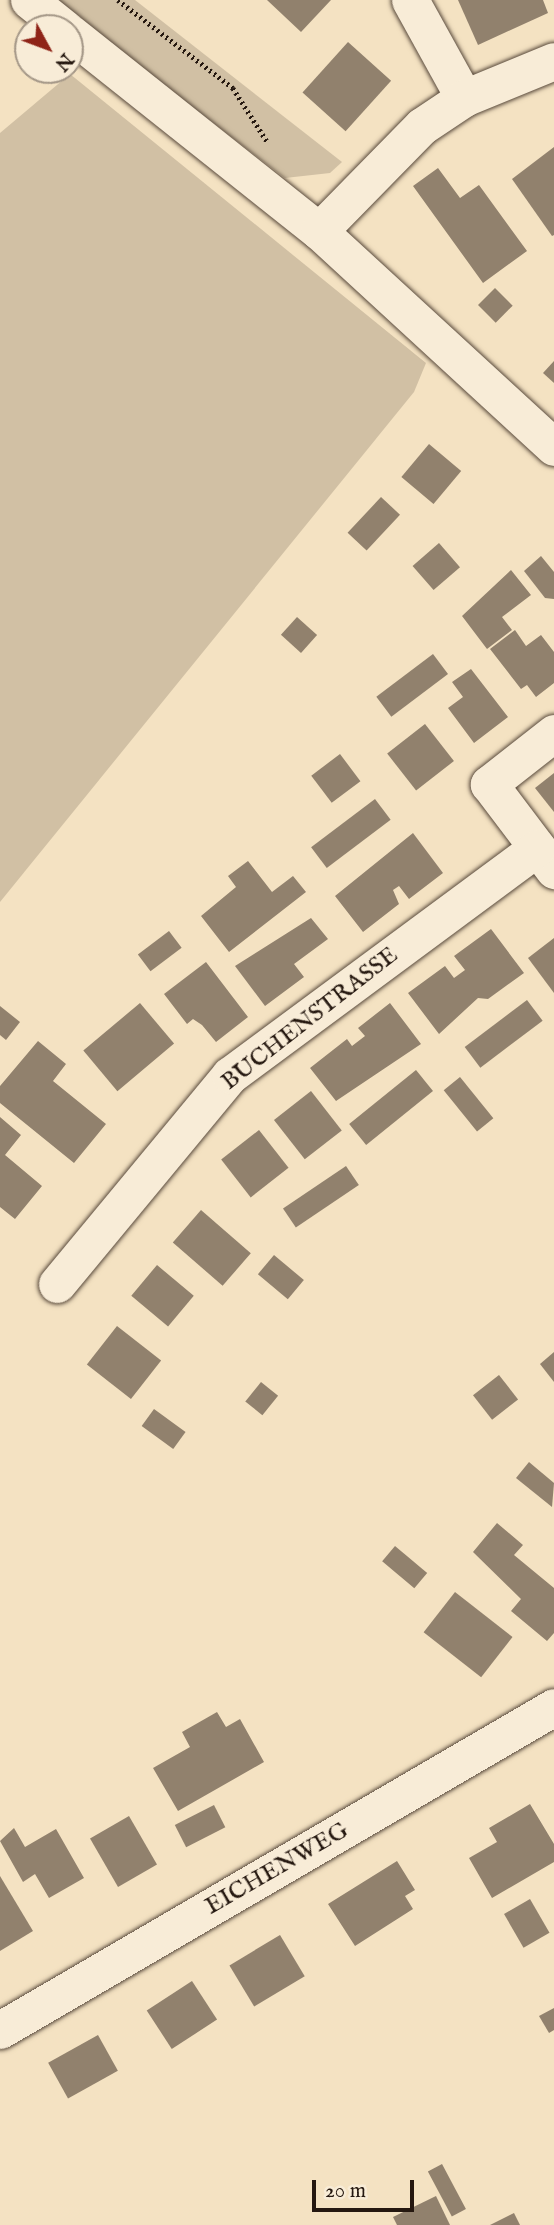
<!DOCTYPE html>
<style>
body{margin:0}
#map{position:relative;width:554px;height:2225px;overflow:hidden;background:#f4e2c2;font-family:"IM FELL English",serif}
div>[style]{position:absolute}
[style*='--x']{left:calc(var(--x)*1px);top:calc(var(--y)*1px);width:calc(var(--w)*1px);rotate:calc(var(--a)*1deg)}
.green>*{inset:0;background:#d1c0a4}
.building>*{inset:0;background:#91816d;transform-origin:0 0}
.path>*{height:4.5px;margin-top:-2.25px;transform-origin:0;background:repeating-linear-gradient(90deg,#251810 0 2px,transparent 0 5.5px)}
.roads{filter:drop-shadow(0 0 2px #594a3c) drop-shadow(0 0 2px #594a3c)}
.minor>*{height:37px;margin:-18.5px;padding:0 18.5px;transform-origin:18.5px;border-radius:18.5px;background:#f8ecd7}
span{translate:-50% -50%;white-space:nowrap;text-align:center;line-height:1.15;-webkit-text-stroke:5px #f8ecd7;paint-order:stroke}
.street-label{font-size:24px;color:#251810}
.north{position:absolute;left:14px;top:14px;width:70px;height:70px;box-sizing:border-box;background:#f8ecd7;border:2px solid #a49787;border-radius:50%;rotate:131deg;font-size:19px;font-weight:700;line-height:28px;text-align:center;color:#251810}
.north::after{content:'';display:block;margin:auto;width:24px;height:32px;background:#8f2418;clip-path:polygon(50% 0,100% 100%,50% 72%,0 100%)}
.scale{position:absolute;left:312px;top:2180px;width:102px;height:32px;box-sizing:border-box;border:4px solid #251810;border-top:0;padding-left:9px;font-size:21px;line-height:24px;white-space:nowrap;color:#251810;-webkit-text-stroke:5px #f8ecd7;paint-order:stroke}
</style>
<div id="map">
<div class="green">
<i style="clip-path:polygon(53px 0,135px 0,342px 162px,330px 173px,285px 178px)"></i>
<i style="clip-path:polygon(70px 74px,426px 363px,414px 392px,0 902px,0 133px)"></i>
</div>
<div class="building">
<i style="clip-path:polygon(267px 0,331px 0,301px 32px)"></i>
<i style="clip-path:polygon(458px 0,543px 0,548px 13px,478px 45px)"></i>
<i style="left:348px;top:42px;width:58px;height:68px;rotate:42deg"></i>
<i style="clip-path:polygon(554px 147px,554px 235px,552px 236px,512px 179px)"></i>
<i style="clip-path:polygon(438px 168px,460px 198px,479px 185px,527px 251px,483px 283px,413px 186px)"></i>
<i style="left:495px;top:288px;width:25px;height:24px;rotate:45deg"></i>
<i style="clip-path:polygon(554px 361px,554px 383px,543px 373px)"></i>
<i style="left:429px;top:444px;width:42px;height:43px;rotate:40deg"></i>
<i style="left:381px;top:497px;width:26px;height:49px;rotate:43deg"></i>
<i style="left:439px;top:543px;width:32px;height:35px;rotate:49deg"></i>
<i style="clip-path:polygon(541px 556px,554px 572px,554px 599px,545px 598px,524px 571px)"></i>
<i style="clip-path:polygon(511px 570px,531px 595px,502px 617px,512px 630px,487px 649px,462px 616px)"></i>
<i style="left:297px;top:617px;width:27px;height:24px;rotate:42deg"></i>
<i style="clip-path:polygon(515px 630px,526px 646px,541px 635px,554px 652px,554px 683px,536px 697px,527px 685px,521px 689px,490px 649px)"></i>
<i style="left:433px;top:654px;width:25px;height:71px;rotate:53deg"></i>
<i style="clip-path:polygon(471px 669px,508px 717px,474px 743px,448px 708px,463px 697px,452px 682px)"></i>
<i style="left:425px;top:724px;width:47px;height:48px;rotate:52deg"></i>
<i style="left:340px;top:754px;width:34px;height:36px;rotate:53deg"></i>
<i style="clip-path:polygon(554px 773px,554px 812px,535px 788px)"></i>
<i style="left:375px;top:799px;width:26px;height:80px;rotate:53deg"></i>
<i style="clip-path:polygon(413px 833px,443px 873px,409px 899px,399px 886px,393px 890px,399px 904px,363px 932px,335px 896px)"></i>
<i style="clip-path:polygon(248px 861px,272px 892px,293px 876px,306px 892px,229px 952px,201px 916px,236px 887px,228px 876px)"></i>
<i style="clip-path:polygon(311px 918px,328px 939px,294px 964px,304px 977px,265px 1006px,235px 966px)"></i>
<i style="clip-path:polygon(491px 929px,524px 973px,488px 999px,478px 998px,439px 1034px,408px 993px,445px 966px,454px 978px,465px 970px,454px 956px)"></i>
<i style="left:169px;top:931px;width:21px;height:39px;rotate:53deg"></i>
<i style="clip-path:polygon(554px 938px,554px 993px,528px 958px)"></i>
<i style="clip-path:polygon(206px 962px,248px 1017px,216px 1042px,202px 1025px,193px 1019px,187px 1024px,164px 994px)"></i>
<i style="left:527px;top:1000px;width:26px;height:78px;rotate:53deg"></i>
<i style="left:140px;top:1003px;width:53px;height:74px;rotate:50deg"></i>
<i style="clip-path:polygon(390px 1003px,421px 1044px,336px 1101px,310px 1068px,347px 1039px,352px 1046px,365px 1036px,358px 1028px)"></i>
<i style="clip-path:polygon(0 1006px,20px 1022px,6px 1040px,0 1035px)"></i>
<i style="clip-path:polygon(38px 1041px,66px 1064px,53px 1081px,106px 1124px,74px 1163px,0 1103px,0 1086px)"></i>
<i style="left:416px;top:1070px;width:27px;height:86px;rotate:51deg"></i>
<i style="left:460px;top:1077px;width:53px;height:21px;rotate:51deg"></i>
<i style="left:311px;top:1091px;width:50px;height:47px;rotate:52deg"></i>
<i style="clip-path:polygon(0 1117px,21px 1135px,5px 1155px,42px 1186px,15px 1219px,0 1207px)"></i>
<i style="left:259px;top:1130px;width:48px;height:48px;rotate:52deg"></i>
<i style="left:346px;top:1166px;width:23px;height:76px;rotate:56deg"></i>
<i style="left:201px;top:1210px;width:66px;height:43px;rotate:41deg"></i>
<i style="left:274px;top:1255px;width:39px;height:25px;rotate:40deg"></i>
<i style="left:157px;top:1265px;width:48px;height:40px;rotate:40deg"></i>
<i style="left:117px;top:1326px;width:56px;height:49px;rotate:38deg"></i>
<i style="clip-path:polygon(554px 1352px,554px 1382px,540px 1364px)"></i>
<i style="left:499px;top:1375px;width:31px;height:33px;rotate:52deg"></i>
<i style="left:261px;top:1382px;width:22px;height:25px;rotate:39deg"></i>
<i style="left:154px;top:1409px;width:39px;height:21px;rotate:36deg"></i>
<i style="clip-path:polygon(529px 1462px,554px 1483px,552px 1507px,516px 1478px)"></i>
<i style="clip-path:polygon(497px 1523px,523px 1545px,514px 1555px,554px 1588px,554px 1633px,547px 1641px,511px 1611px,521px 1599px,473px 1552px)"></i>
<i style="left:395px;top:1546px;width:42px;height:20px;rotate:40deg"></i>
<i style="left:455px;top:1592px;width:73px;height:51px;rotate:38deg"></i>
<i style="clip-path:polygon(217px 1712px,226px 1727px,240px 1719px,264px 1762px,178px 1811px,153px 1768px,190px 1747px,182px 1732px)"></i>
<i style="clip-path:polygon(530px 1804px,554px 1844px,554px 1862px,492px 1898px,469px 1858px,497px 1842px,489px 1828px)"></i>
<i style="left:214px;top:1805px;width:25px;height:44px;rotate:63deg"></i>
<i style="left:129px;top:1816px;width:56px;height:45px;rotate:60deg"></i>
<i style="clip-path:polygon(14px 1828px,25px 1847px,56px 1829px,84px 1878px,49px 1898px,35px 1874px,23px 1882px,0 1841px)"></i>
<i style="clip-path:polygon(397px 1861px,415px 1890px,405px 1896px,413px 1909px,355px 1946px,328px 1904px)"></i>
<i style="clip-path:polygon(0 1876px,33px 1931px,0 1951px)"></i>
<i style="left:530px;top:1899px;width:39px;height:30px;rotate:60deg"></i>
<i style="left:280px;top:1935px;width:48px;height:59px;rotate:59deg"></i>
<i style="left:192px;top:1981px;width:46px;height:54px;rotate:57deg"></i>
<i style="clip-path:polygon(554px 2008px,554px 2030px,549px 2033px,539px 2016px)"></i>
<i style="left:98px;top:2035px;width:41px;height:57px;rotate:61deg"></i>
<i style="left:442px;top:2164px;width:51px;height:16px;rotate:62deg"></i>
<i style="clip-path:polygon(436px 2196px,450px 2225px,397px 2225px,393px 2217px)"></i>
<i style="clip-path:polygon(514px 2213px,520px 2225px,490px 2225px)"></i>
</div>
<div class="path">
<i style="--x:118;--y:0;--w:145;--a:37.4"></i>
<i style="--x:233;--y:88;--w:65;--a:57.5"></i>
</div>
<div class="roads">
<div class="minor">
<i style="--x:29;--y:0;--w:45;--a:38.7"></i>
<i style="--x:410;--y:0;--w:112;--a:61.1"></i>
<i style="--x:70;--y:33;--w:318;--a:38.5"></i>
<i style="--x:319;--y:231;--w:319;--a:42.6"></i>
<i style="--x:319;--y:231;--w:147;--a:-45.6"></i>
<i style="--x:422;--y:126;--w:50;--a:-33.7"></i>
<i style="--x:464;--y:98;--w:97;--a:-22.3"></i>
<i style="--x:554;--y:733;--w:83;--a:141.9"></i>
<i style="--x:489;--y:784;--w:108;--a:52.9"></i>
<i style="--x:57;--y:1284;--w:271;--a:-50.4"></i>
<i style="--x:230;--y:1075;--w:382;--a:-36.5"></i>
<i style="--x:0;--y:2030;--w:641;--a:-30.24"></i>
</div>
</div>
<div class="street-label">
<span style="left:310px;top:1019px;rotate:-38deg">BUCHENSTRASSE</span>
<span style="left:277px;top:1869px;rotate:-30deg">EICHENWEG</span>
</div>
<div class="north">N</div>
<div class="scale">20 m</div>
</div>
